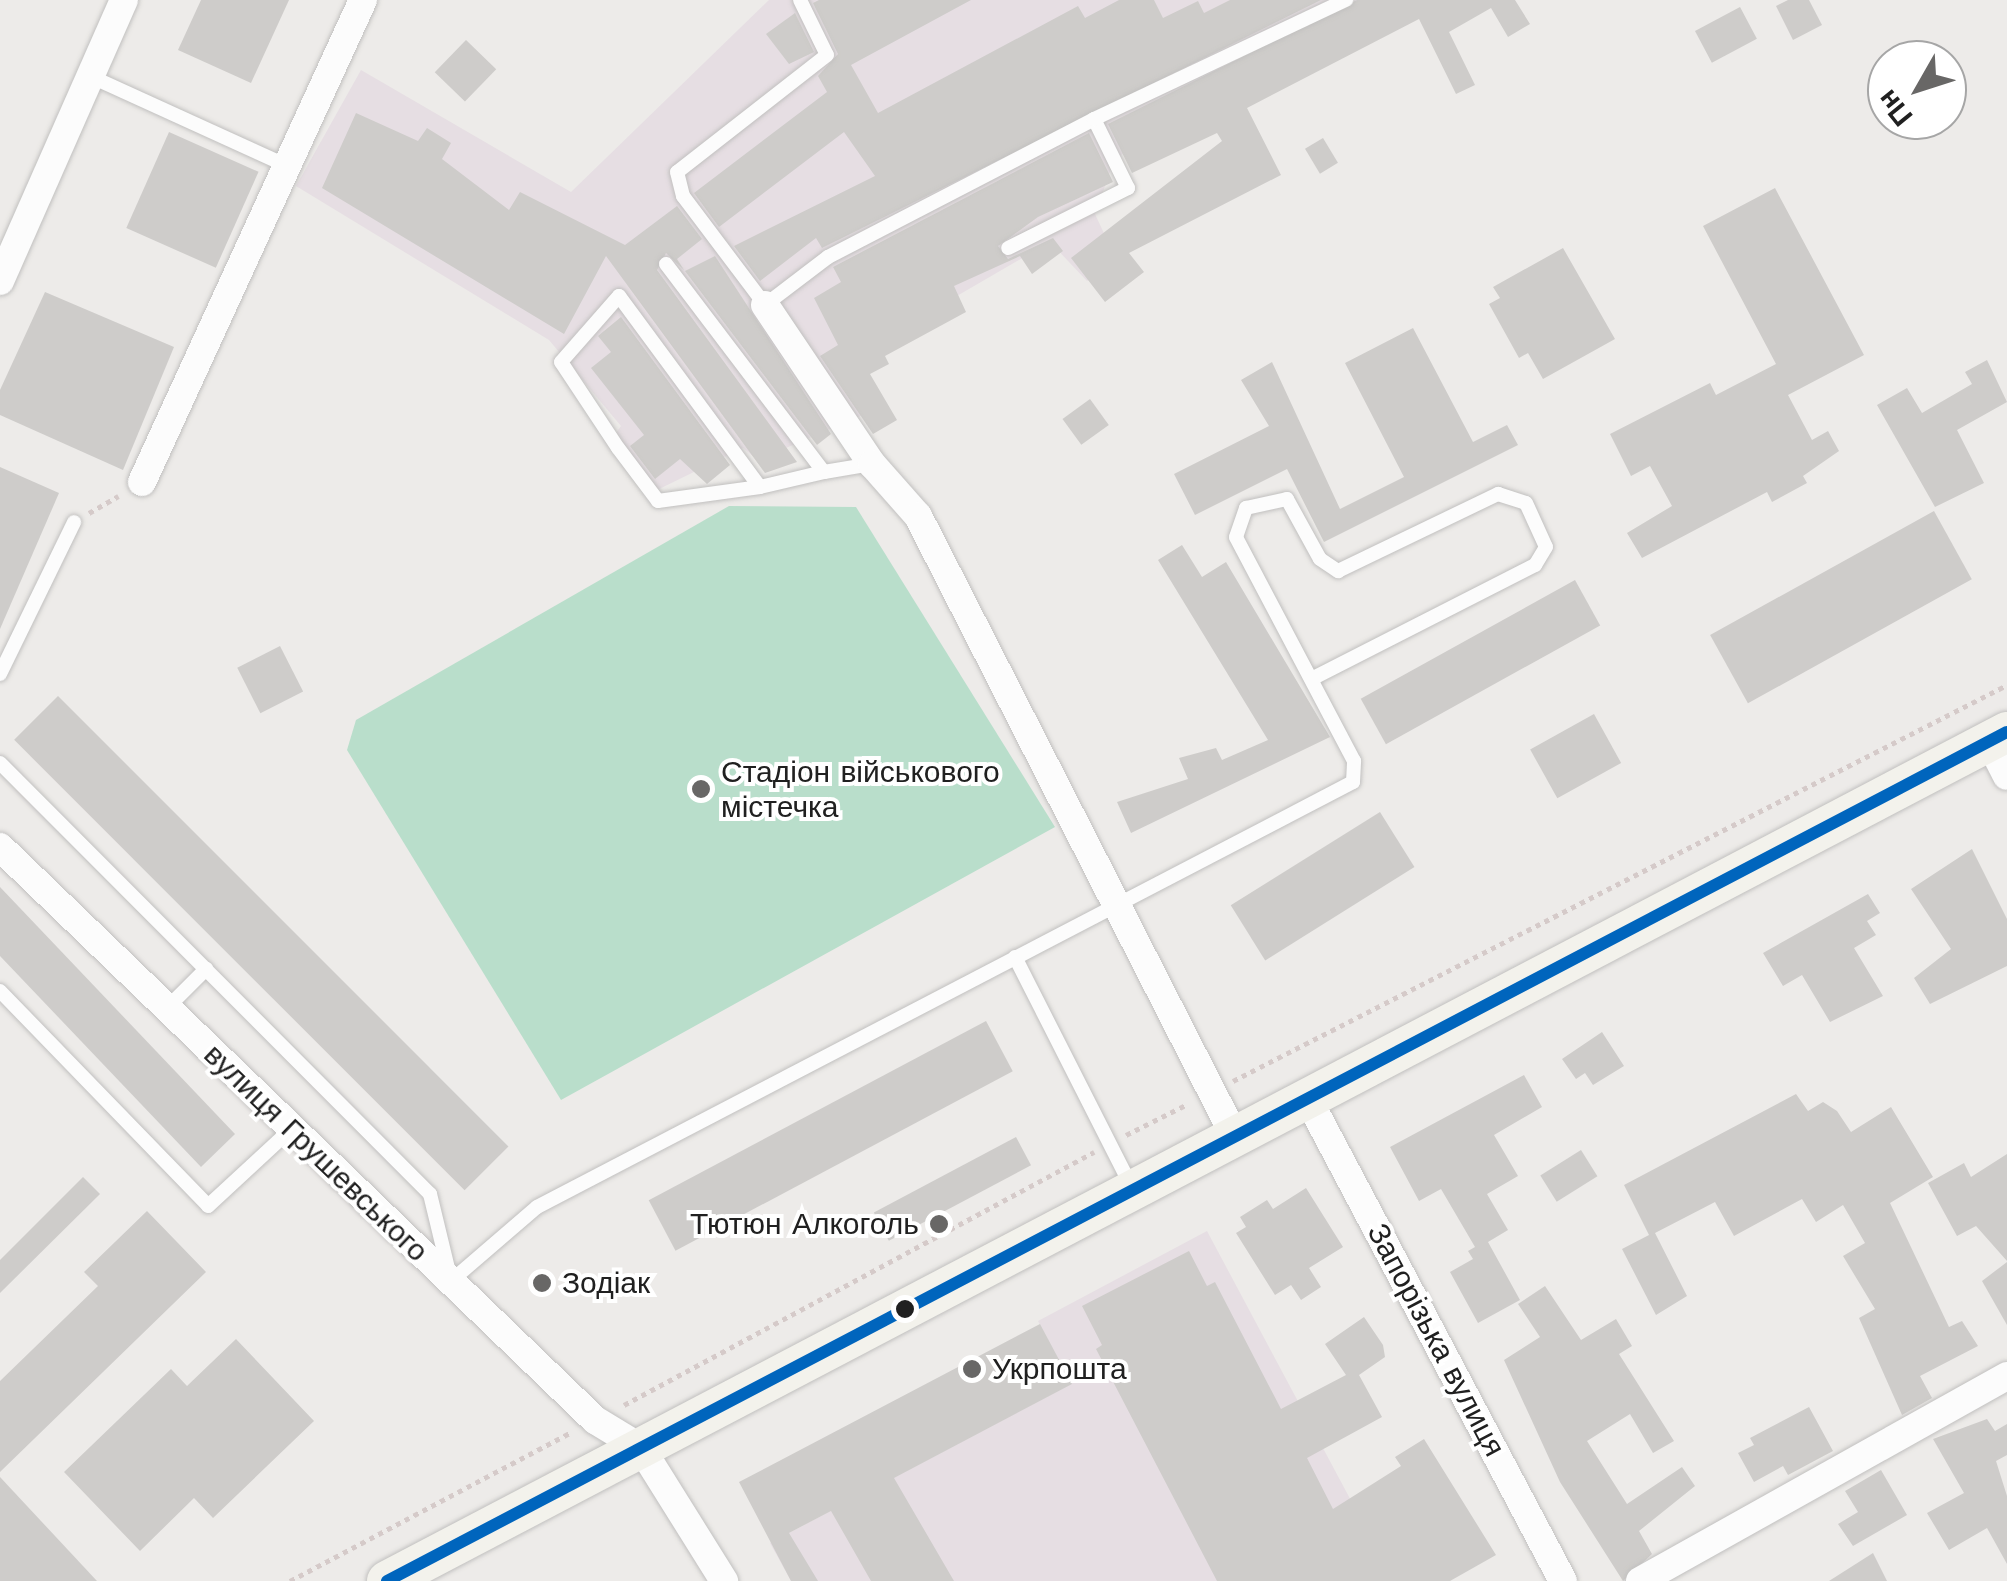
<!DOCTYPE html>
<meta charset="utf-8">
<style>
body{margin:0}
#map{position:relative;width:2007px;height:1581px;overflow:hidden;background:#edebe9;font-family:"Work Sans",sans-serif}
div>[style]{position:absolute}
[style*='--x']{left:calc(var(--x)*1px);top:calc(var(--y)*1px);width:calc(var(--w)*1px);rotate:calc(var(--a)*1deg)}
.industrial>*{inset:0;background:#e6dee3}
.pitch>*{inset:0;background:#b9decb}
.building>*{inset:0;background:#ceccca;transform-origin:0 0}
.path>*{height:5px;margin-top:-2.5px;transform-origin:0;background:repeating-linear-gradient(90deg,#d5cac9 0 5px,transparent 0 10px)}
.roads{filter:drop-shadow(0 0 2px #c1c0bf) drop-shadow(0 0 2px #c1c0bf)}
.lane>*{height:14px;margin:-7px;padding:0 7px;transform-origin:7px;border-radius:7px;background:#fcfcfc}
.street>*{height:28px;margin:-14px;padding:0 14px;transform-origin:14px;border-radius:14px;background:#fcfcfc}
.secondary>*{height:40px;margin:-20px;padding:0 20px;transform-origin:20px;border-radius:20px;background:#f3f2ec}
.bus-1>*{height:12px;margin:-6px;padding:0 6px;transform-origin:6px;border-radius:6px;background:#0065bd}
.dots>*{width:28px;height:28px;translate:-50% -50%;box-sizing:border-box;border:5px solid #fff;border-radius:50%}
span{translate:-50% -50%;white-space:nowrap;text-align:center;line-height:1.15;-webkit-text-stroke:8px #fff;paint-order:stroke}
.poi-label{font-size:30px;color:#202020}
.left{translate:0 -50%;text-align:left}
.right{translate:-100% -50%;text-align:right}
.street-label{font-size:30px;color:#202020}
.north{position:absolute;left:1867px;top:40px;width:100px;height:100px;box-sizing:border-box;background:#fff;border:2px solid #a6a6a6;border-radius:50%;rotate:231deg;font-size:28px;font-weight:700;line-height:40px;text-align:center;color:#202020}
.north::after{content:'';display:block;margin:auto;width:35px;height:45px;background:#686766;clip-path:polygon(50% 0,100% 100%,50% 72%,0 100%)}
</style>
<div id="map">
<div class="industrial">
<i style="clip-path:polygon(769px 0,1427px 0,1115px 158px,1095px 214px,1115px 257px,1087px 281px,1050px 242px,857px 354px,886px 405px,758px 460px,743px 448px,653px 492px,611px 440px,621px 426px,549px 340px,296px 186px,361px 70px,571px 192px)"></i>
<i style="clip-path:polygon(1207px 1231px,1394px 1581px,791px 1581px,770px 1543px,1071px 1384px,1038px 1321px)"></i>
</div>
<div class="pitch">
<i style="clip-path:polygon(729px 506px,856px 507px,1055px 827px,561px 1100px,347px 750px,356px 720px)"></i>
</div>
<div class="building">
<i style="clip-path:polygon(201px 0,289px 0,251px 83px,178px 50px)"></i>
<i style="clip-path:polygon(819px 0,971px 0,851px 65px,878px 113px,1078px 6px,1085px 18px,1119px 0,1154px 0,1163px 18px,1198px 1px,1204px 13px,1230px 0,1321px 0,822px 248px,816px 238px,760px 281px,734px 246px,875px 176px,844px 132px,719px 227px,694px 193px,827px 92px,818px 76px,838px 54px,813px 3px)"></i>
<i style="clip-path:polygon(1357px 0,1515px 0,1530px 24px,1508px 37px,1491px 8px,1449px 32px,1475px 85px,1456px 94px,1419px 19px,1247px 108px,1281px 175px,1129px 253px,1144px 272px,1105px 302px,1071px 258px,1222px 141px,1217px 133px,1132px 173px,1108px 124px)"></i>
<i style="clip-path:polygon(1788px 0,1809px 0,1822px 25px,1793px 40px,1776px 6px)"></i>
<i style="left:1740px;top:7px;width:36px;height:51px;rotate:62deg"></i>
<i style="clip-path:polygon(795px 13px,814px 52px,789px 64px,766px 34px)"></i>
<i style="left:466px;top:40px;width:42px;height:45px;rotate:44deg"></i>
<i style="clip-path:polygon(356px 113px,418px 141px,427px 128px,451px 143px,442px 159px,509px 210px,520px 192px,625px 245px,677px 206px,702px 239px,677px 259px,684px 270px,666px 253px,657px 270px,797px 462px,765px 473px,606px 256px,564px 334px,322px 188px)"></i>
<i style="left:169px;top:132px;width:98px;height:105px;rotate:24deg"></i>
<i style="clip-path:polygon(1089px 133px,1113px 182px,1038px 217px,998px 246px,1008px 259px,1053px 238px,1063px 251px,1032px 274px,1020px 256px,954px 286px,966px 312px,885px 356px,889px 364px,870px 374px,897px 420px,873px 434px,820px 356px,838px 345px,814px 298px,841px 282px,833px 267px)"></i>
<i style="left:1323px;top:138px;width:29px;height:21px;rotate:59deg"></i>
<i style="clip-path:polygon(1775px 188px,1864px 355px,1788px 395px,1812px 440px,1828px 431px,1839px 451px,1803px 476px,1807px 483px,1772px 502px,1767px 492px,1642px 558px,1627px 533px,1672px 506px,1650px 466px,1631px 476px,1610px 434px,1710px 383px,1716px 395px,1776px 364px,1703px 226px)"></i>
<i style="clip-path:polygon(1563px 248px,1615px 339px,1543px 379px,1528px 353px,1519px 358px,1489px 304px,1500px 298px,1493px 287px)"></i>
<i style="clip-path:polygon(715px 256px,831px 434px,817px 445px,685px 271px)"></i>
<i style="clip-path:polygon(45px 292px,174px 347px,123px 470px,0 415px,0 390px)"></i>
<i style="clip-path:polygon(621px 317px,730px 465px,707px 484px,680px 459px,655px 479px,630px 446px,644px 435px,591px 368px,611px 352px,598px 336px)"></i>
<i style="clip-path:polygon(1413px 328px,1473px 442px,1507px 425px,1518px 445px,1324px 542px,1287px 469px,1195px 515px,1174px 474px,1269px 426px,1241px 380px,1272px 362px,1340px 509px,1404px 477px,1345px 363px)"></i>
<i style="clip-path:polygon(1987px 360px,2007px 402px,1957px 430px,1984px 483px,1935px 507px,1877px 405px,1907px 388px,1922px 413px,1972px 384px,1965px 372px)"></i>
<i style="left:1090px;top:399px;width:32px;height:34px;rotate:54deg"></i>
<i style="clip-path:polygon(0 467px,59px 493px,0 629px)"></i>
<i style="left:1934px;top:511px;width:78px;height:256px;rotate:61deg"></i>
<i style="clip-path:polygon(1182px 545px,1202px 577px,1226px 562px,1330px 737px,1131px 833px,1117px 802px,1188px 779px,1179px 758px,1216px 748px,1222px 760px,1268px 740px,1158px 560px)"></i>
<i style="left:1575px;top:580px;width:52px;height:245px;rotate:61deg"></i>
<i style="left:280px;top:646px;width:51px;height:48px;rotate:63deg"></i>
<i style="left:58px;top:696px;width:637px;height:62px;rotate:45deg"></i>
<i style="left:1594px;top:714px;width:56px;height:73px;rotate:61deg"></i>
<i style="left:1380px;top:812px;width:65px;height:176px;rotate:58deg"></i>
<i style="clip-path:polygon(1972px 849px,2007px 919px,2007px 966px,1930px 1004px,1914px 978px,1951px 949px,1911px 889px)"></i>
<i style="clip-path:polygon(0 887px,235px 1134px,201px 1167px,0 956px)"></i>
<i style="clip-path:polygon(1868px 894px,1880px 913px,1867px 921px,1876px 935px,1854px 948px,1883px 996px,1830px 1022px,1802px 975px,1783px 986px,1763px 953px)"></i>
<i style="left:986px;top:1021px;width:57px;height:382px;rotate:62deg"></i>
<i style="clip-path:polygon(1602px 1032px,1624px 1066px,1593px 1085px,1585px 1073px,1576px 1079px,1562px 1059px)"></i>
<i style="clip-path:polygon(1524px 1075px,1542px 1107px,1494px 1135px,1518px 1176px,1487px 1194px,1508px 1230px,1488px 1242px,1520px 1300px,1478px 1323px,1450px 1272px,1473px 1259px,1468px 1251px,1475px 1247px,1441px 1189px,1419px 1201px,1390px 1147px)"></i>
<i style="clip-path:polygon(1796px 1094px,1808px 1111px,1823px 1102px,1837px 1111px,1851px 1132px,1891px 1107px,1933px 1177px,1890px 1203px,1949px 1327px,1962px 1321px,1978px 1346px,1920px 1376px,1932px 1398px,1902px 1415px,1859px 1318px,1875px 1309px,1843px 1256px,1865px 1243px,1843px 1205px,1816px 1222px,1802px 1199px,1734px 1236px,1715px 1202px,1655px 1233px,1687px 1296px,1656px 1315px,1622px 1249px,1649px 1235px,1624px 1185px)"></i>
<i style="left:1016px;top:1137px;width:32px;height:161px;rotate:62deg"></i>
<i style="left:1581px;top:1150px;width:31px;height:48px;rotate:58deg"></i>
<i style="clip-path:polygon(2007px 1154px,2007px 1261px,1976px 1226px,1957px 1236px,1928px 1183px,1964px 1163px,1971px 1177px)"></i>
<i style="clip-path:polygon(83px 1177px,100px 1194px,0 1293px,0 1260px)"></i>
<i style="clip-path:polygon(1306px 1188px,1343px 1247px,1309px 1268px,1321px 1287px,1301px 1300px,1291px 1285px,1275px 1295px,1236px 1233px,1246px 1227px,1240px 1217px,1267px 1200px,1273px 1209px)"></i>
<i style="clip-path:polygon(147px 1211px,206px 1272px,0 1472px,0 1381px,98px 1286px,84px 1272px)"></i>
<i style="clip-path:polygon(1189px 1251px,1207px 1286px,1215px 1282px,1281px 1409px,1346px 1375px,1325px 1344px,1364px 1317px,1383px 1345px,1385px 1357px,1359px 1375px,1382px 1417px,1307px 1458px,1333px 1509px,1401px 1466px,1395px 1457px,1424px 1439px,1496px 1555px,1450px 1581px,1217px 1581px,1096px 1349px,1102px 1345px,1082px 1306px)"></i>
<i style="clip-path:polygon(2007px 1262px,2007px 1325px,1982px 1281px)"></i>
<i style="clip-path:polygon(1545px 1286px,1581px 1340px,1616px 1319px,1632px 1346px,1619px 1354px,1674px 1441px,1653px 1453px,1630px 1414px,1587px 1441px,1627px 1504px,1682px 1467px,1695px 1486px,1639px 1531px,1652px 1554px,1623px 1581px,1560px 1482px,1504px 1360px,1540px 1337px,1518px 1304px)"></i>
<i style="clip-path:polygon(1040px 1324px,1072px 1384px,894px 1478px,954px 1581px,871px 1581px,831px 1511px,789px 1533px,818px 1581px,791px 1581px,739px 1482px)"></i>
<i style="clip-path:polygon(236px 1339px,314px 1421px,213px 1518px,194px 1498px,140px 1551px,64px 1472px,171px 1369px,187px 1386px)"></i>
<i style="clip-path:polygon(1809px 1407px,1833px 1451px,1788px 1475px,1783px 1466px,1754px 1482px,1738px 1453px,1754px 1445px,1750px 1438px)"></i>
<i style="clip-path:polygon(1987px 1419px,1995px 1431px,2007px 1424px,2007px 1455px,1996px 1461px,2007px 1496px,2007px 1564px,1987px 1528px,1949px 1550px,1927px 1513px,1964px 1493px,1933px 1439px)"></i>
<i style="clip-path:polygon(1881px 1470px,1907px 1515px,1853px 1546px,1838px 1524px,1858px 1512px,1845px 1491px)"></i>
<i style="clip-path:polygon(0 1477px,97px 1581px,0 1581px)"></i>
<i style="clip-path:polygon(1873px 1553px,1887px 1581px,1829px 1581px)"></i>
</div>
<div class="path">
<i style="--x:89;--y:513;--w:34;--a:-30"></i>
<i style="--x:1233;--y:1081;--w:869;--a:-27.1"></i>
<i style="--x:1126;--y:1135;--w:69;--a:-26.6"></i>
<i style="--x:624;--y:1405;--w:534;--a:-28.29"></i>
<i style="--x:290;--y:1581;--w:317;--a:-27.9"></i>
</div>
<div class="roads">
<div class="lane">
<i style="--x:800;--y:0;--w:61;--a:63.9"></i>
<i style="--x:827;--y:55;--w:190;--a:142"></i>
<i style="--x:677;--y:172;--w:25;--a:76"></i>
<i style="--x:683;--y:196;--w:136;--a:53"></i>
<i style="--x:765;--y:305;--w:79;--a:-37.3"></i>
<i style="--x:828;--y:257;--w:300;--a:-27.4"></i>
<i style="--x:1094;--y:119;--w:77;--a:63.8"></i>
<i style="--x:1128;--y:188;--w:134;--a:153.4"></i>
<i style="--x:92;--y:77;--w:214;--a:24.5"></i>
<i style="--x:1094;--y:119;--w:279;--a:-25.3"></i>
<i style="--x:666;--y:264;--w:261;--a:52.8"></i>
<i style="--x:824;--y:472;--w:49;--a:-9.5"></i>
<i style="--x:760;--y:487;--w:103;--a:172.2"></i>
<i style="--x:658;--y:501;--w:66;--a:-127"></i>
<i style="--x:618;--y:448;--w:103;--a:-123.5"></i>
<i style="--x:561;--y:362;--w:88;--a:-48.7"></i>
<i style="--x:619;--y:296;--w:237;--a:53.6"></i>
<i style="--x:760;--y:487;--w:66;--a:-13.2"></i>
<i style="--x:0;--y:674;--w:169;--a:-64"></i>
<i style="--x:0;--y:763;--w:609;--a:45.07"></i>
<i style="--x:430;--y:1194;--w:89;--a:76.4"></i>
<i style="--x:451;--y:1281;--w:113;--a:-40.7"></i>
<i style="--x:537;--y:1207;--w:920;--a:-27.51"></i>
<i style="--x:1353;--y:782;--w:21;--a:-87"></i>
<i style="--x:1354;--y:761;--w:253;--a:-117.8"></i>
<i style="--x:1236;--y:537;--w:31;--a:-71"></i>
<i style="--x:1246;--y:508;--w:42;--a:-12.4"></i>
<i style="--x:1287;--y:499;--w:68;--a:61.2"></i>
<i style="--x:1320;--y:559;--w:22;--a:34"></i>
<i style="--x:1338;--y:571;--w:178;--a:-25.7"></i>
<i style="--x:1498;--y:494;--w:29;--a:18"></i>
<i style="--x:1526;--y:503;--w:48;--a:65.6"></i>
<i style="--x:1546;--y:547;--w:21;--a:121"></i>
<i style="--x:1535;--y:565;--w:251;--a:153"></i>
<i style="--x:1015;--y:957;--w:259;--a:63.1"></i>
<i style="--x:0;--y:991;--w:299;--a:45.9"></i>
<i style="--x:208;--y:1206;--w:110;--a:-42.8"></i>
<i style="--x:166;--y:1009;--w:57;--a:-45"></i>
</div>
<div class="street">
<i style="--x:0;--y:281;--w:307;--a:-66.2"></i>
<i style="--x:765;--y:305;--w:192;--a:56.1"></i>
<i style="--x:872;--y:464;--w:69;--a:48.5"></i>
<i style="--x:918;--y:516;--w:697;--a:62.96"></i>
<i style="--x:142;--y:482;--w:530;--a:-65.37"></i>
<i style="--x:1989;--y:741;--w:39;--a:63"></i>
<i style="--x:0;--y:847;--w:826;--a:43.92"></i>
<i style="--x:595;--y:1420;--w:54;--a:31.3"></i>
<i style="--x:641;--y:1448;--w:157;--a:58"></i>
<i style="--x:1308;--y:1099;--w:545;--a:62.12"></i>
<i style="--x:1640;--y:1581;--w:420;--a:-29.2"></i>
</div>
<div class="secondary">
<i style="--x:387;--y:1581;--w:1829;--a:-27.66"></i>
</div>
</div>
<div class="bus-1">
<i style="--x:387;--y:1581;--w:1829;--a:-27.66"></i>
</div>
<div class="dots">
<i style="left:701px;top:789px;background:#686766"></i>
<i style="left:939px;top:1224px;background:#686766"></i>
<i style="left:542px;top:1283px;background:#686766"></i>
<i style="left:905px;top:1309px;background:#202020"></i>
<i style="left:972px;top:1369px;background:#686766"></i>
</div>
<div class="poi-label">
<span class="left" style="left:721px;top:789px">Стадіон військового<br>містечка</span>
<span class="right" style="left:919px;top:1224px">Тютюн Алкоголь</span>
<span class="left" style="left:562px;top:1283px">Зодіак</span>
<span class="left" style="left:992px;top:1369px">Укрпошта</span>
</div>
<div class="street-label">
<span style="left:316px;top:1153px;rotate:44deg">вулиця Грушевського</span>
<span style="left:1436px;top:1340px;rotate:62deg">Запорізька вулиця</span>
</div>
<div class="north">Пн</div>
</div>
